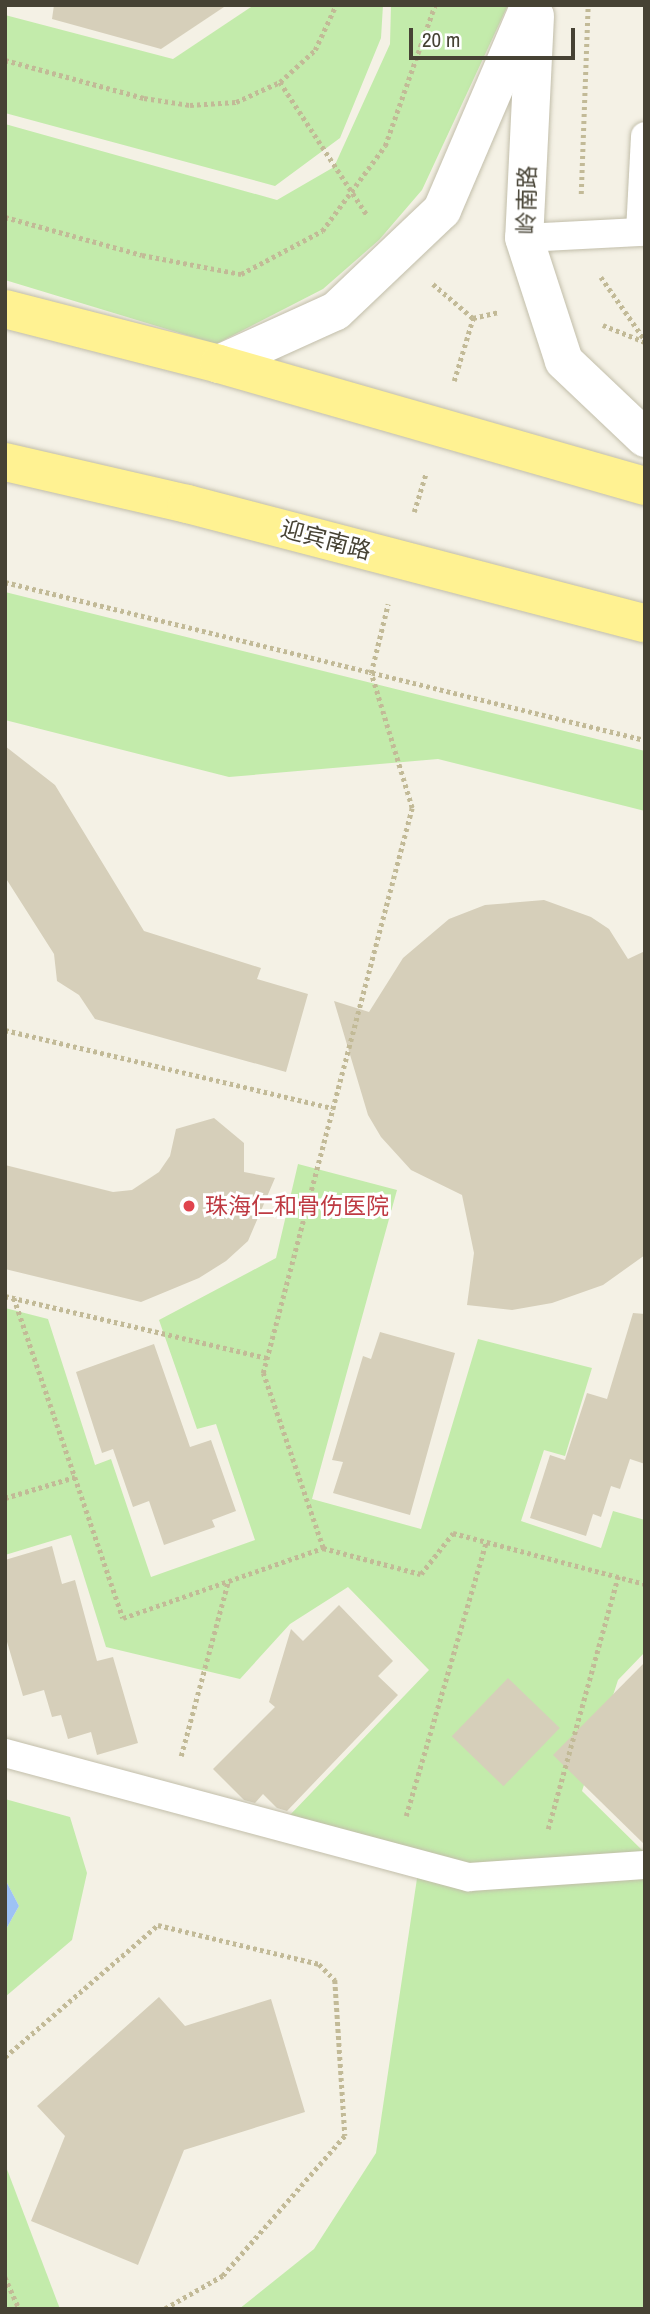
<!DOCTYPE html>
<meta charset="utf-8">
<style>
body{margin:0}
#map{position:relative;width:650px;height:2314px;overflow:hidden;background:#f4f1e5;font-family:"Archivo Narrow","Noto Sans SC",sans-serif}
div>[style]{position:absolute}
[style*='--x']{left:calc(var(--x)*1px);top:calc(var(--y)*1px);width:calc(var(--w)*1px);rotate:calc(var(--a)*1deg)}
.green>*{inset:0;background:#c3ebab}
.water>*{inset:0;background:#9dc2f4}
.building>*{inset:0;background:#d6cfba;transform-origin:0 0}
.path>*{height:4.5px;margin-top:-2.25px;transform-origin:0;background:repeating-linear-gradient(90deg,#c2ba97 0 3.5px,transparent 0 7px)}
.roads{filter:drop-shadow(0 0 2px #c2beaa) drop-shadow(0 0 2px #c2beaa)}
.lane>*{height:28px;margin:-14px;padding:0 14px;transform-origin:14px;border-radius:14px;background:#fff}
.street>*{height:38px;margin:-19px;padding:0 19px;transform-origin:19px;border-radius:19px;background:#fff}
.primary>*{height:38px;margin:-19px;padding:0 19px;transform-origin:19px;border-radius:19px;background:#fff292}
.dots>*{width:19px;height:19px;translate:-50% -50%;box-sizing:border-box;border:4px solid #fff;border-radius:50%}
span{translate:-50% -50%;white-space:nowrap;text-align:center;line-height:1.15;-webkit-text-stroke:6px #fff;paint-order:stroke}
.street-label{font-size:23px;color:#464234}
.health-label{font-size:23px;color:#be3a42}
.left{translate:0 -50%;text-align:left}
.frame{position:absolute;inset:0;border:7px solid #464234;pointer-events:none}
.scale{position:absolute;left:409px;top:28px;width:166px;height:32px;box-sizing:border-box;border:4px solid #464234;border-top:0;padding-left:9px;font-size:21px;line-height:24px;white-space:nowrap;color:#464234;-webkit-text-stroke:5px #fff;paint-order:stroke}
</style>
<div id="map">
<div class="green">
<i style="clip-path:polygon(254px 5px,383px 5px,381px 38px,340px 138px,275px 186px,5px 113px,5px 15px,173px 59px)"></i>
<i style="clip-path:polygon(391px 5px,508px 5px,422px 190px,379px 240px,323px 289px,216px 344px,5px 280px,5px 124px,277px 200px,334px 167px,390px 44px)"></i>
<i style="clip-path:polygon(5px 592px,645px 751px,645px 811px,438px 759px,229px 777px,5px 720px)"></i>
<i style="clip-path:polygon(298px 1164px,397px 1190px,312px 1499px,421px 1529px,478px 1339px,592px 1368px,565px 1456px,544px 1450px,521px 1521px,601px 1548px,613px 1511px,645px 1520px,645px 1652px,618px 1680px,582px 1791px,645px 1853px,470px 1867px,289px 1816px,429px 1670px,348px 1587px,290px 1624px,240px 1679px,106px 1647px,71px 1535px,5px 1555px,5px 1308px,48px 1319px,95px 1465px,111px 1459px,151px 1577px,255px 1540px,216px 1424px,197px 1429px,159px 1320px,276px 1258px)"></i>
<i style="clip-path:polygon(5px 1799px,70px 1817px,87px 1873px,72px 1940px,5px 1997px,5px 1931px,19px 1906px,5px 1879px)"></i>
<i style="clip-path:polygon(419px 1865px,645px 1866px,645px 2309px,239px 2309px,314px 2249px,376px 2153px)"></i>
<i style="clip-path:polygon(5px 2164px,60px 2309px,5px 2309px)"></i>
</div>
<div class="water">
<i style="clip-path:polygon(5px 1879px,19px 1906px,5px 1931px)"></i>
</div>
<div class="building">
<i style="clip-path:polygon(54px 5px,227px 5px,161px 49px,52px 19px)"></i>
<i style="clip-path:polygon(5px 746px,55px 785px,144px 931px,261px 968px,257px 979px,308px 994px,286px 1072px,95px 1019px,79px 995px,57px 981px,54px 954px,5px 877px)"></i>
<i style="clip-path:polygon(544px 900px,591px 917px,609px 929px,628px 959px,645px 951px,645px 1255px,603px 1285px,552px 1303px,512px 1310px,467px 1305px,474px 1253px,462px 1195px,411px 1170px,381px 1137px,368px 1115px,334px 1001px,369px 1012px,403px 958px,449px 919px,485px 905px)"></i>
<i style="clip-path:polygon(214px 1118px,244px 1143px,244px 1172px,275px 1178px,248px 1241px,226px 1261px,199px 1278px,141px 1302px,5px 1269px,5px 1165px,113px 1192px,132px 1190px,159px 1172px,170px 1156px,176px 1129px)"></i>
<i style="clip-path:polygon(633px 1313px,645px 1314px,645px 1464px,630px 1459px,620px 1489px,611px 1486px,601px 1517px,593px 1514px,586px 1536px,530px 1518px,550px 1455px,565px 1460px,587px 1393px,607px 1399px)"></i>
<i style="clip-path:polygon(380px 1332px,455px 1353px,410px 1515px,333px 1493px,343px 1462px,332px 1460px,363px 1356px,371px 1359px)"></i>
<i style="clip-path:polygon(154px 1344px,190px 1447px,211px 1440px,236px 1511px,212px 1520px,215px 1527px,164px 1545px,149px 1501px,133px 1507px,113px 1449px,102px 1453px,76px 1372px)"></i>
<i style="clip-path:polygon(52px 1546px,62px 1584px,75px 1580px,97px 1661px,113px 1657px,138px 1743px,97px 1755px,91px 1732px,68px 1739px,61px 1715px,52px 1717px,44px 1690px,23px 1696px,5px 1635px,5px 1560px)"></i>
<i style="clip-path:polygon(339px 1605px,393px 1661px,378px 1676px,398px 1695px,287px 1811px,277px 1808px,263px 1794px,255px 1803px,244px 1800px,213px 1769px,275px 1707px,269px 1702px,291px 1629px,303px 1641px)"></i>
<i style="clip-path:polygon(645px 1662px,645px 1845px,553px 1755px)"></i>
<i style="left:508px;top:1678px;width:72px;height:81px;rotate:44deg"></i>
<i style="clip-path:polygon(159px 1997px,185px 2026px,271px 1999px,305px 2112px,184px 2150px,138px 2265px,31px 2221px,65px 2136px,37px 2106px)"></i>
</div>
<div class="path">
<i style="--x:5;--y:60;--w:144;--a:15.3"></i>
<i style="--x:144;--y:98;--w:47;--a:8.7"></i>
<i style="--x:190;--y:105;--w:46;--a:-3.7"></i>
<i style="--x:236;--y:102;--w:48;--a:-24.4"></i>
<i style="--x:280;--y:82;--w:47;--a:-42.4"></i>
<i style="--x:315;--y:50;--w:50;--a:-65"></i>
<i style="--x:280;--y:82;--w:159;--a:56.8"></i>
<i style="--x:581;--y:194;--w:189;--a:-87.9"></i>
<i style="--x:5;--y:217;--w:142;--a:15.5"></i>
<i style="--x:142;--y:255;--w:101;--a:10.9"></i>
<i style="--x:241;--y:274;--w:92;--a:-28"></i>
<i style="--x:322;--y:231;--w:106;--a:-53.5"></i>
<i style="--x:385;--y:146;--w:150;--a:-70.5"></i>
<i style="--x:601;--y:277;--w:77;--a:55.1"></i>
<i style="--x:433;--y:284;--w:52;--a:40.4"></i>
<i style="--x:473;--y:318;--w:27;--a:-13"></i>
<i style="--x:603;--y:325;--w:45;--a:22"></i>
<i style="--x:454;--y:381;--w:66;--a:-73.2"></i>
<i style="--x:414;--y:512;--w:41;--a:-72.9"></i>
<i style="--x:5;--y:582;--w:659;--a:13.87"></i>
<i style="--x:5;--y:1030;--w:337;--a:13.4"></i>
<i style="--x:5;--y:1296;--w:269;--a:13.3"></i>
<i style="--x:14;--y:1298;--w:338;--a:71.2"></i>
<i style="--x:123;--y:1618;--w:212;--a:-19.3"></i>
<i style="--x:323;--y:1548;--w:101;--a:14.9"></i>
<i style="--x:421;--y:1574;--w:52;--a:-52"></i>
<i style="--x:453;--y:1533;--w:199;--a:14.9"></i>
<i style="--x:5;--y:1498;--w:73;--a:-16.7"></i>
<i style="--x:323;--y:1548;--w:185;--a:-108.9"></i>
<i style="--x:263;--y:1373;--w:584;--a:-75.23"></i>
<i style="--x:412;--y:808;--w:141;--a:-106.9"></i>
<i style="--x:371;--y:673;--w:71;--a:-76.2"></i>
<i style="--x:181;--y:1756;--w:180;--a:-74.9"></i>
<i style="--x:406;--y:1816;--w:285;--a:-73.7"></i>
<i style="--x:548;--y:1829;--w:262;--a:-74.5"></i>
<i style="--x:5;--y:2057;--w:202;--a:-40.8"></i>
<i style="--x:158;--y:1925;--w:166;--a:13.6"></i>
<i style="--x:319;--y:1964;--w:23;--a:45"></i>
<i style="--x:335;--y:1980;--w:156;--a:86.3"></i>
<i style="--x:345;--y:2136;--w:186;--a:131.1"></i>
<i style="--x:223;--y:2276;--w:67;--a:150.4"></i>
<i style="--x:5;--y:2277;--w:35;--a:66"></i>
</div>
<div class="roads">
<div class="lane">
<i style="--x:524;--y:238;--w:116;--a:-3"></i>
<i style="--x:640;--y:232;--w:96;--a:-87"></i>
<i style="--x:5;--y:1753;--w:480;--a:15"></i>
<i style="--x:469;--y:1877;--w:176;--a:-3.9"></i>
</div>
<div class="street">
<i style="--x:535;--y:16;--w:222;--a:92.8"></i>
<i style="--x:524;--y:238;--w:129;--a:72"></i>
<i style="--x:564;--y:361;--w:112;--a:43.5"></i>
<i style="--x:219;--y:364;--w:128;--a:-24.4"></i>
<i style="--x:336;--y:311;--w:146;--a:-43.6"></i>
<i style="--x:442;--y:210;--w:223;--a:-66.8"></i>
</div>
<div class="primary">
<i style="--x:5;--y:309;--w:221;--a:14.4"></i>
<i style="--x:219;--y:364;--w:443;--a:16"></i>
<i style="--x:5;--y:462;--w:187;--a:13"></i>
<i style="--x:187;--y:504;--w:473;--a:14.6"></i>
</div>
</div>
<div class="dots">
<i style="left:189px;top:1206px;background:#e0444e"></i>
</div>
<div class="street-label">
<span style="left:527px;top:200px;rotate:-89deg">岭南路</span>
<span style="left:326px;top:540px;rotate:15deg">迎宾南路</span>
</div>
<div class="health-label">
<span class="left" style="left:205px;top:1206px">珠海仁和骨伤医院</span>
</div>
<div class="frame"></div>
<div class="scale">20 m</div>
</div>
